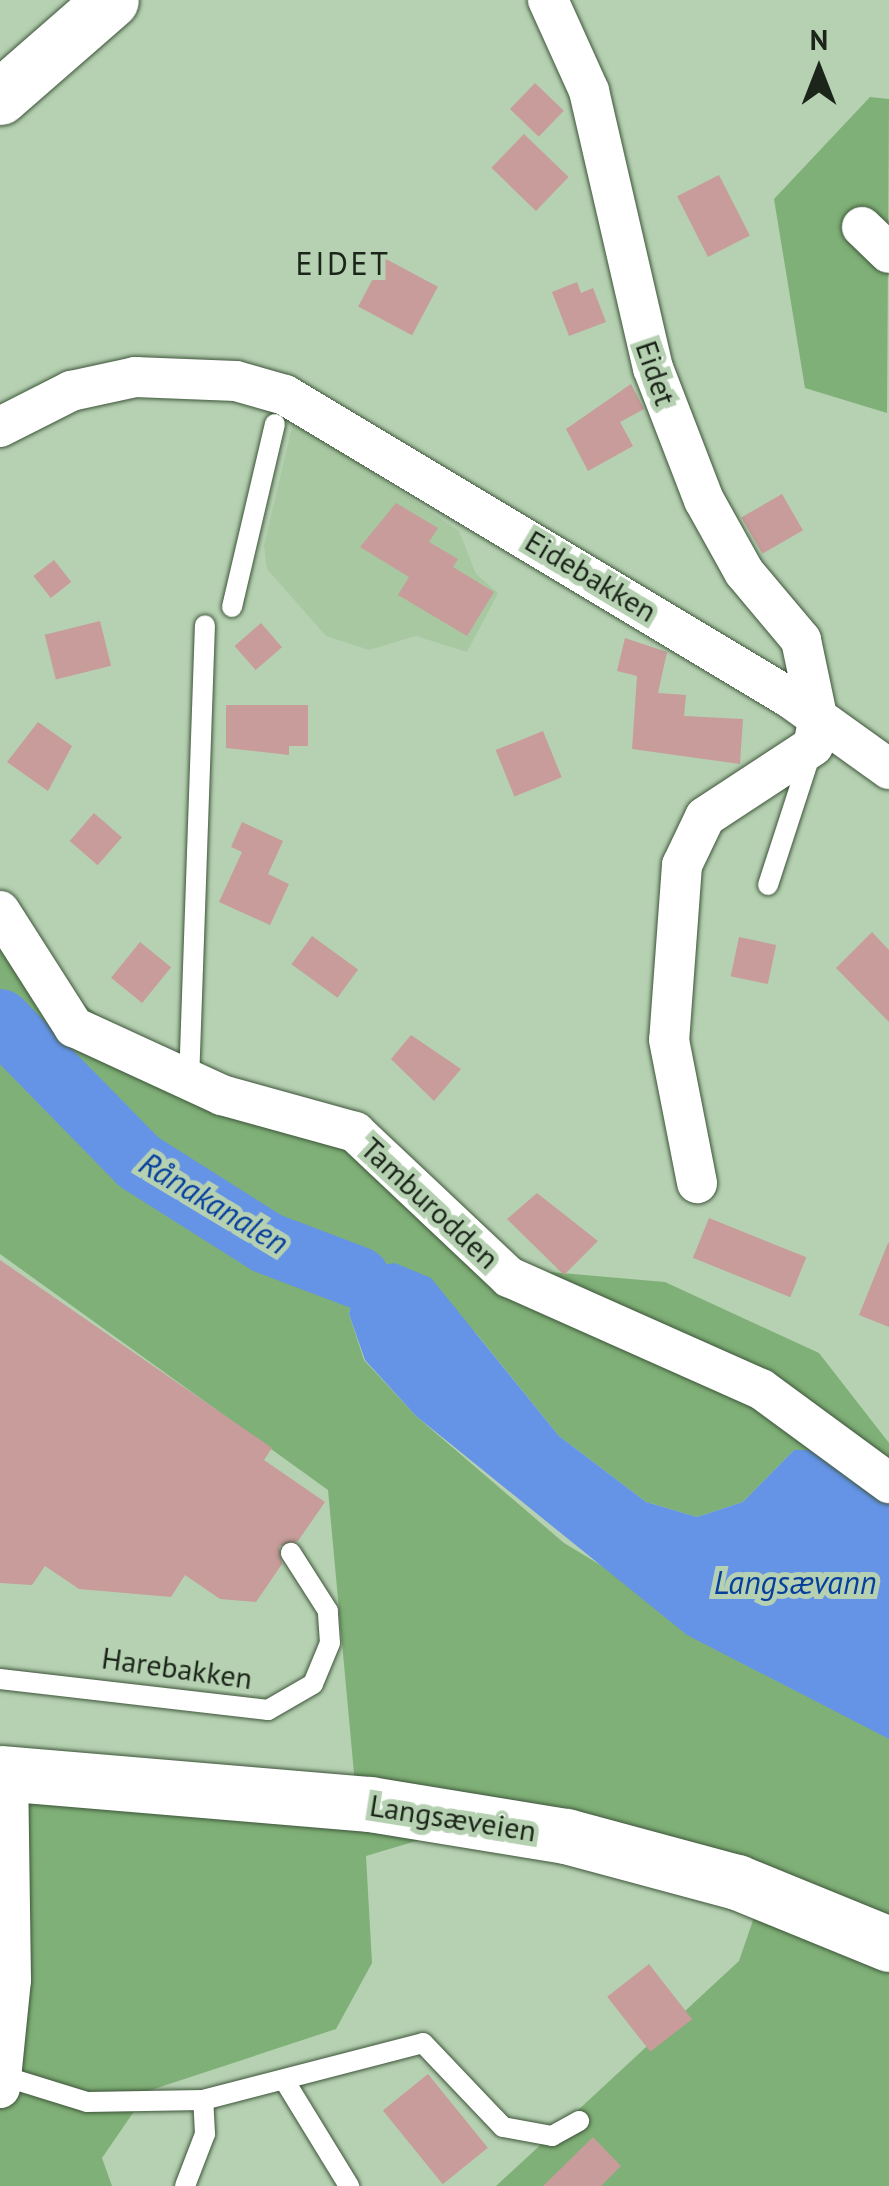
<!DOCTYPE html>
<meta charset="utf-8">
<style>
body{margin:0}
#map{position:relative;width:889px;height:2186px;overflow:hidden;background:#b6d1b2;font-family:"PT Sans",sans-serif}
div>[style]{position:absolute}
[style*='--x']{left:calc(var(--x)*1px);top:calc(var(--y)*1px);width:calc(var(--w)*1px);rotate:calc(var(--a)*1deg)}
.built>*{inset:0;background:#a8c8a2}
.green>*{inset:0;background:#7fb077}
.water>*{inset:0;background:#6594e7}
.river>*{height:62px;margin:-31px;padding:0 31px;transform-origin:31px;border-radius:31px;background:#6594e7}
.building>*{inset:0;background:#c79c9a;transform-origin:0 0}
.roads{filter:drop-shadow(0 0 2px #3e553a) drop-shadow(0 0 2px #3e553a)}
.lane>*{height:20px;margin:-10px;padding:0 10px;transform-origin:10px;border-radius:10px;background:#fff}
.street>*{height:40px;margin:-20px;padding:0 20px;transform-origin:20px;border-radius:20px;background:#fff}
.primary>*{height:55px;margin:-27.5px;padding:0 27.5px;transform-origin:27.5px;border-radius:27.5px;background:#fff}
.highway>*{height:55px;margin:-27.5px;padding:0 27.5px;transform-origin:27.5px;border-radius:27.5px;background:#fff}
span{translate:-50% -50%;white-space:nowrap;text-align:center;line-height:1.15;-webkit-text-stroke:10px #b6d1b2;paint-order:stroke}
.street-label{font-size:30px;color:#1b2519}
.neighbourhood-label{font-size:32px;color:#1b2519;letter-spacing:2.5px}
.water-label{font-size:32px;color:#073f9e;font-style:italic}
.north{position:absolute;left:769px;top:20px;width:100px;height:100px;-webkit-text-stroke:8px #b6d1b2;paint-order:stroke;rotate:0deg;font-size:28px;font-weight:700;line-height:40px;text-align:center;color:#1b2519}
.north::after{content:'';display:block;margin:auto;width:35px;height:45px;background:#1b2519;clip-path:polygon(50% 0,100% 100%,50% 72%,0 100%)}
</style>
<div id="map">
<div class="built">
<i style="clip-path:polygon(294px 419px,459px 531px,476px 574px,498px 593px,467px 652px,416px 636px,369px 650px,326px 636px,267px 569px,264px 546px)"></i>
</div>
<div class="green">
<i style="clip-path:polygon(870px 97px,889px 99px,887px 413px,805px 388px,774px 199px)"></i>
<i style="clip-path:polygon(0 937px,159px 1064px,353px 1125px,492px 1267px,665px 1282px,819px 1353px,889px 1443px,889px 1488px,794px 1450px,743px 1502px,697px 1517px,646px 1502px,559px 1436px,475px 1332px,359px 1268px,349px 1314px,364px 1360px,416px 1416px,564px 1543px,889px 1739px,889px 2186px,496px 2186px,739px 1961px,765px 1885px,453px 1830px,366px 1856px,372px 1963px,336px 2029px,148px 2091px,102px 2158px,112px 2186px,0 2186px,0 1804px,357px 1806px,328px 1490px,0 1254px)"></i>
</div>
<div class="water">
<i style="clip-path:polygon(395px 1263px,431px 1278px,559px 1436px,646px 1502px,697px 1517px,743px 1502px,794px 1450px,830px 1450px,889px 1488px,889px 1739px,687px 1635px,416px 1416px,365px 1360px,349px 1314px,359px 1268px)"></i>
</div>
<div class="river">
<i style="--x:0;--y:1020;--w:199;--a:45.6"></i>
<i style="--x:139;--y:1162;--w:151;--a:32.3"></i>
<i style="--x:267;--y:1243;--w:98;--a:20.8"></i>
</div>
<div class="building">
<i style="left:535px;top:83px;width:40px;height:36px;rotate:44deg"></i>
<i style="left:524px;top:134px;width:62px;height:47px;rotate:44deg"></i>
<i style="left:719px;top:175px;width:68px;height:47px;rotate:63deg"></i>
<i style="left:384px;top:258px;width:61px;height:55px;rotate:28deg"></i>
<i style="clip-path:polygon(577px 282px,581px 293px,593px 288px,606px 322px,569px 336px,552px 292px)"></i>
<i style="clip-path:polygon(631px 384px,644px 409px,620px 422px,633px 446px,588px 471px,566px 429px)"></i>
<i style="left:782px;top:494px;width:42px;height:47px;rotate:60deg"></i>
<i style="clip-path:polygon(396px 503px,438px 528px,429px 542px,458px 559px,453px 567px,494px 592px,467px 636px,398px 595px,409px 577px,360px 547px)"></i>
<i style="left:54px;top:560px;width:28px;height:26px;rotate:52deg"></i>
<i style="left:100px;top:621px;width:46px;height:57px;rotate:76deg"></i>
<i style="left:261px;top:623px;width:32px;height:35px;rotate:49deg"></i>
<i style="clip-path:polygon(625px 638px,667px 652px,658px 693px,686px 695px,684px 716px,743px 719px,740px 764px,632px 749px,637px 676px,617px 671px)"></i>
<i style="clip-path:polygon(226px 705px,308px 705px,308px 746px,289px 746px,289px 755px,226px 748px)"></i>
<i style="clip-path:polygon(38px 722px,72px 746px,48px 791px,7px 762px)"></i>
<i style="left:543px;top:731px;width:50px;height:51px;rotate:68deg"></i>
<i style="left:94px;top:813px;width:37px;height:37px;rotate:41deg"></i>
<i style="clip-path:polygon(242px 822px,283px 841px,268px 874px,289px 884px,270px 925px,219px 902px,242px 852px,231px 847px)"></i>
<i style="clip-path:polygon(872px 932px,889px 950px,889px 1022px,836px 968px)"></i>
<i style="left:312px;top:936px;width:57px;height:35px;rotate:36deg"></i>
<i style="left:739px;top:937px;width:38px;height:40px;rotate:12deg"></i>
<i style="left:140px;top:942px;width:40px;height:46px;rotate:39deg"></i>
<i style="clip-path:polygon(411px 1035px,461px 1069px,434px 1101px,391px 1059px)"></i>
<i style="clip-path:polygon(537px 1193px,598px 1241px,564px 1275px,507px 1219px)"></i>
<i style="left:709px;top:1218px;width:105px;height:43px;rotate:22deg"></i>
<i style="clip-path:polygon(888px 1243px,889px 1243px,889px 1327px,859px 1315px)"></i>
<i style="clip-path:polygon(0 1260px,272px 1448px,264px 1460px,325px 1502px,298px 1541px,279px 1546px,282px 1564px,256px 1602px,220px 1599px,185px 1575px,171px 1597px,79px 1589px,45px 1566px,32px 1585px,0 1583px)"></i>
<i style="left:649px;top:1964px;width:70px;height:53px;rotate:52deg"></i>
<i style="left:428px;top:2074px;width:95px;height:58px;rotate:51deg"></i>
<i style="clip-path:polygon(593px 2137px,621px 2166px,601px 2186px,543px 2186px)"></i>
</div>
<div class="roads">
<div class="lane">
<i style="--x:232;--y:607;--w:188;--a:-76.8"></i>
<i style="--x:768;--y:885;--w:139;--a:-72"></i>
<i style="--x:189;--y:1082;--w:457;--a:-88"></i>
<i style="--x:0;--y:1679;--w:270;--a:6.6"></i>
<i style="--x:268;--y:1710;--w:52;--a:-30"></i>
<i style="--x:313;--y:1684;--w:44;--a:-67.5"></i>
<i style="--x:330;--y:1643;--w:32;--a:-94"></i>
<i style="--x:328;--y:1611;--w:69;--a:-122.5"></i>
<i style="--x:3;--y:2076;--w:88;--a:17.2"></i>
<i style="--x:87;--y:2102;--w:116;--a:-1"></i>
<i style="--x:203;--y:2100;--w:227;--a:-14.5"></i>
<i style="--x:423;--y:2043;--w:116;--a:46.4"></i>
<i style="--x:503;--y:2127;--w:50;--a:10.4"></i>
<i style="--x:552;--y:2136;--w:31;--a:-29"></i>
<i style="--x:286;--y:2083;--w:121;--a:58.5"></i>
<i style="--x:185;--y:2186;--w:56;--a:-69"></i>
<i style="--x:205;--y:2134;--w:34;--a:-93"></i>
</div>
<div class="street">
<i style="--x:548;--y:0;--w:100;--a:65.7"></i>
<i style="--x:589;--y:91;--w:284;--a:77"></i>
<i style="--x:653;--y:368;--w:142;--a:68.9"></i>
<i style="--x:704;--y:500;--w:82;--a:60.9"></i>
<i style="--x:744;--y:572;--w:89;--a:50"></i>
<i style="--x:801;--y:640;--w:83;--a:78.1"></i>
<i style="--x:818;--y:721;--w:25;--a:101"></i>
<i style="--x:813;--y:746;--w:129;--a:146.7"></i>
<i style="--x:705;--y:817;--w:53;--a:115.6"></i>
<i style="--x:682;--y:865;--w:175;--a:94.2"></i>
<i style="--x:669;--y:1040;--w:146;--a:78.9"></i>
<i style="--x:862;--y:227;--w:37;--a:44"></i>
<i style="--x:0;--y:427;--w:80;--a:-26.9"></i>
<i style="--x:71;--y:391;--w:66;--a:-12.3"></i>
<i style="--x:135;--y:377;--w:101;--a:2.3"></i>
<i style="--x:236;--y:381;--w:51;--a:15.9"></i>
<i style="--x:285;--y:395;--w:589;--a:30.96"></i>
<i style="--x:790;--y:698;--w:122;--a:35.6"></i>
<i style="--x:0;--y:911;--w:138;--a:57.5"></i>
<i style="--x:74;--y:1027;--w:163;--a:24.7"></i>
<i style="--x:222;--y:1095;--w:138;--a:15.5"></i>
<i style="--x:355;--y:1132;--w:212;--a:43.3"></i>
<i style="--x:509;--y:1277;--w:276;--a:24"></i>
<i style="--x:761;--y:1389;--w:159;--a:36.3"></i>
<i style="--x:0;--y:2088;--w:109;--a:-84.2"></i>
<i style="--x:11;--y:1980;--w:207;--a:-90.8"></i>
</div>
<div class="primary">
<i style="--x:0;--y:1773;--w:371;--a:4.8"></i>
<i style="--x:370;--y:1804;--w:199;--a:9.3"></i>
<i style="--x:566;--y:1836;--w:177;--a:15.1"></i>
<i style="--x:737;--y:1882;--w:164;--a:22.2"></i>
</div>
<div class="highway">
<i style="--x:0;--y:97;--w:147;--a:-41.1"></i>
</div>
</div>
<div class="street-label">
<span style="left:656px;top:373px;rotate:71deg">Eidet</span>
<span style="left:591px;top:576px;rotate:31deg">Eidebakken</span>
<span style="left:430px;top:1203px;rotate:43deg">Tamburodden</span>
<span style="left:177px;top:1668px;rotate:8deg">Harebakken</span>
<span style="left:453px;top:1818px;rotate:9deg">Langsæveien</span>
</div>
<div class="neighbourhood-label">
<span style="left:343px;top:263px">EIDET</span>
</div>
<div class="water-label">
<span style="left:214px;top:1203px;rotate:31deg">Rånakanalen</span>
<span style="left:795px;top:1582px">Langsævann</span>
</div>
<div class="north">N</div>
</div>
